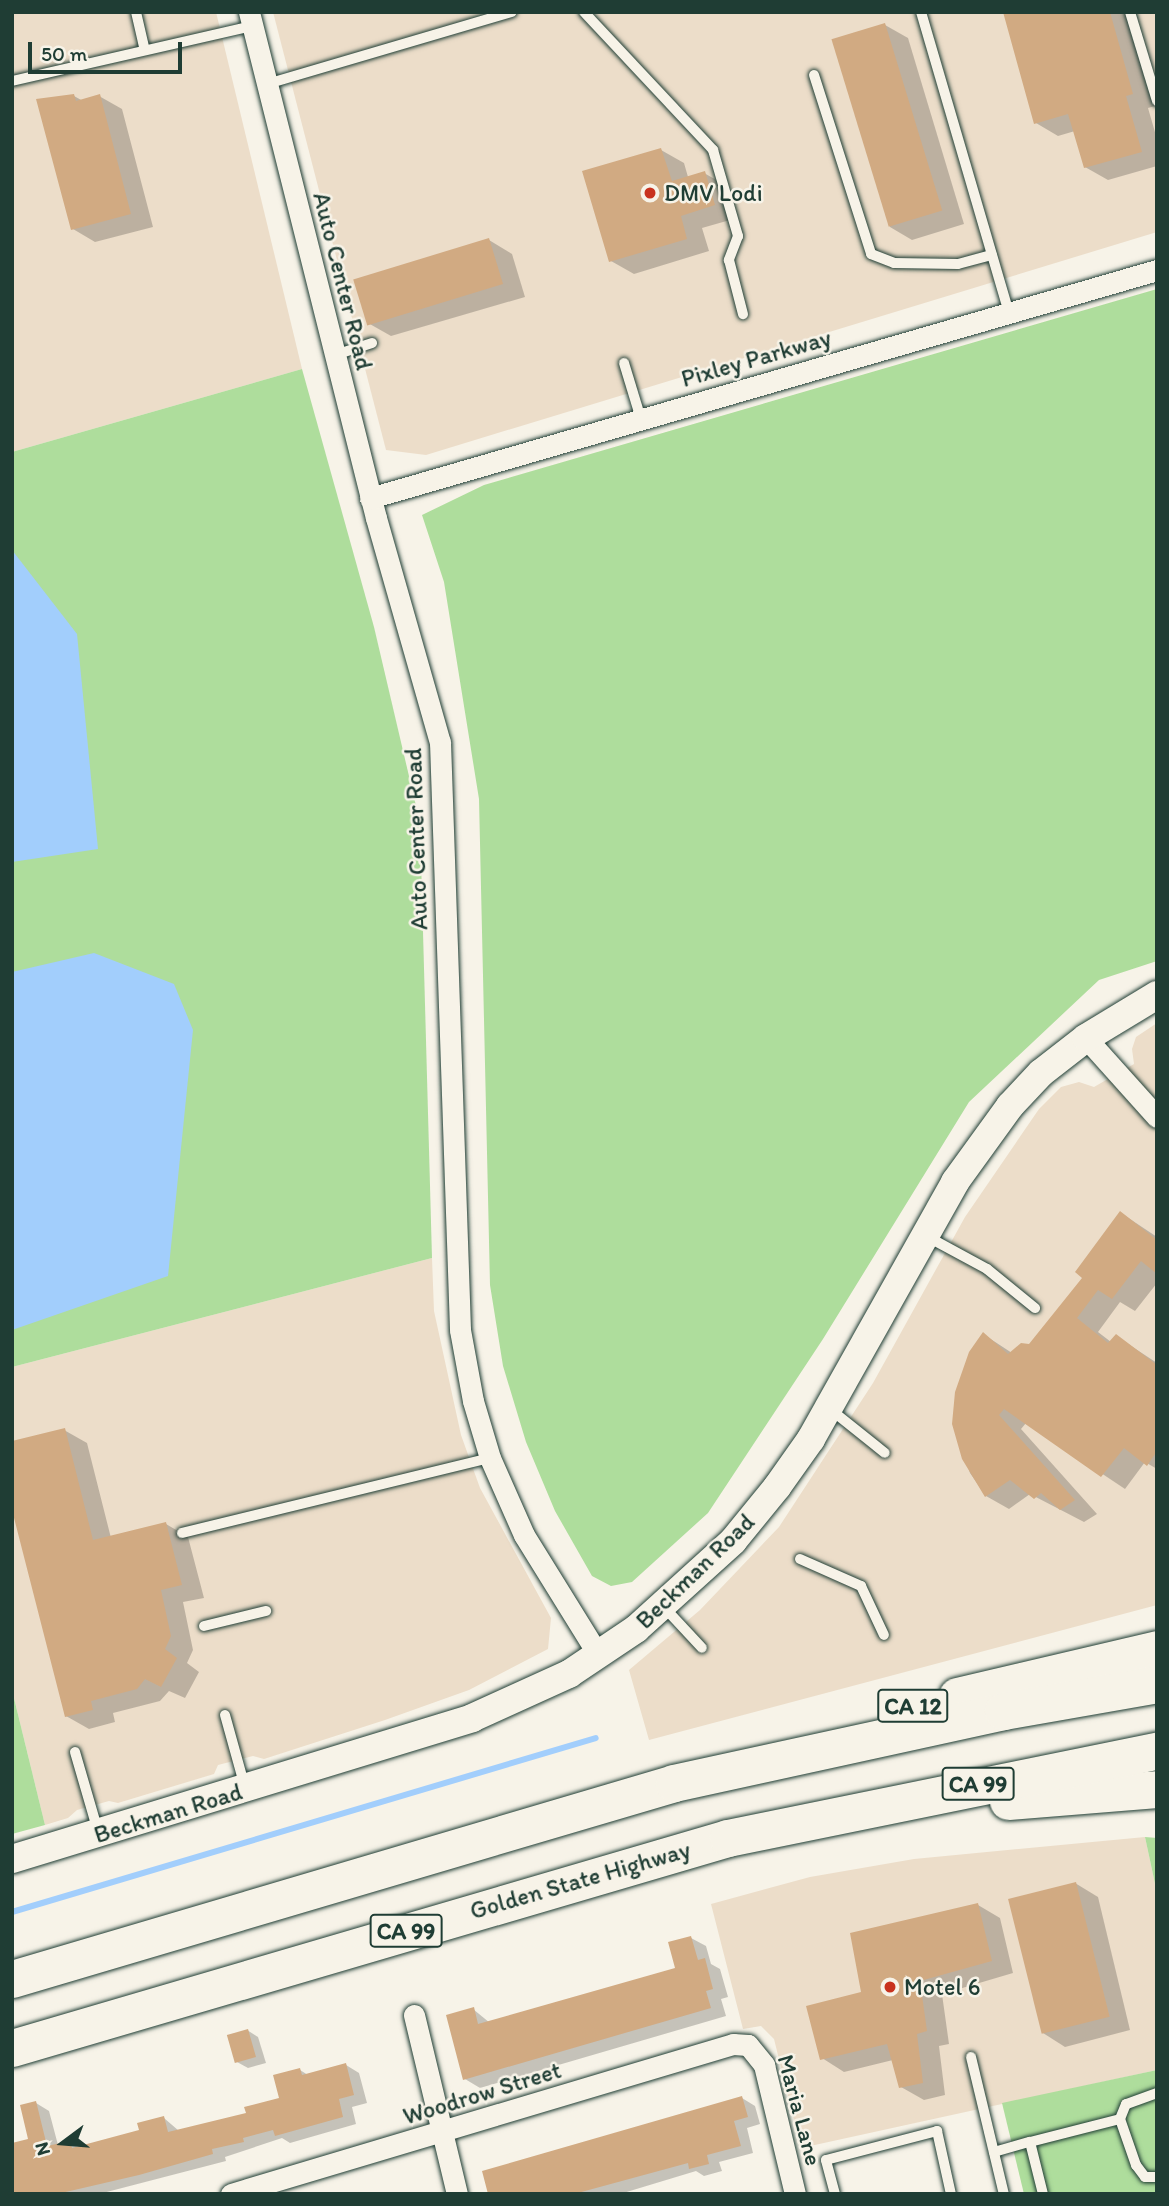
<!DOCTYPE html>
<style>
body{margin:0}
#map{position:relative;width:1169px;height:2206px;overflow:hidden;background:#f7f3e8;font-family:Itim,sans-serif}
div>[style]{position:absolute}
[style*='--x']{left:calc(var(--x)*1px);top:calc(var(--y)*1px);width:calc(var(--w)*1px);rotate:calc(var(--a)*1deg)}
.built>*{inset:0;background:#ecddc9}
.green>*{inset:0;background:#aedd9c}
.water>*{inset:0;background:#a2cefc}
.shadow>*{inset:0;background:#0003}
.stream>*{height:6px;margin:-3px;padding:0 3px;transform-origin:3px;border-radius:3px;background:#a2cefc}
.building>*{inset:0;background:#d1aa82;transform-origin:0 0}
.roads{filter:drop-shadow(0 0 2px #1f3d34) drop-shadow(0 0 2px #1f3d34)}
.lane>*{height:10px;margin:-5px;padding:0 5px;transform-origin:5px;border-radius:5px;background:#f7f3e8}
.street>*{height:21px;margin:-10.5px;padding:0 10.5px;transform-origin:10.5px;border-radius:10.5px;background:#f7f3e8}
.secondary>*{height:28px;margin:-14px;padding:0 14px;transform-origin:14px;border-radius:14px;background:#f7f3e8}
.highway>*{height:37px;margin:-18.5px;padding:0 18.5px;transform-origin:18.5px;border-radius:18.5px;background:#f7f3e8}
.dots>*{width:19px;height:19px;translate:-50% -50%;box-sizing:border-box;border:4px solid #f7f3e8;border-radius:50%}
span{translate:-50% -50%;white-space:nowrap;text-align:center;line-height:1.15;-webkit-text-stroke:5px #f7f3e8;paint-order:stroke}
.shield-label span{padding:2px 5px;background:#f7f3e8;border:2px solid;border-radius:5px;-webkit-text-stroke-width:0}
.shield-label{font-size:23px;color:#1f3d34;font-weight:700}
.poi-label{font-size:24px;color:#1f3d34}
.left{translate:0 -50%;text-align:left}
.street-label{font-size:24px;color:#1f3d34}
.frame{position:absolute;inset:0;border:14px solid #1f3d34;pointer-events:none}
.north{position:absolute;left:28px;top:2108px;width:70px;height:70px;-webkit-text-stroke:5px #f7f3e8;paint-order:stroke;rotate:254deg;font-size:19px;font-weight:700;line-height:28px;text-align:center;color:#1f3d34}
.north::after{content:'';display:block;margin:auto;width:24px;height:32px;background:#1f3d34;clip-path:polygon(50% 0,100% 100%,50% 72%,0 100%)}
.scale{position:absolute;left:28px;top:42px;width:154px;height:32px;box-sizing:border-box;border:4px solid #1f3d34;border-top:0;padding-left:9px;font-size:21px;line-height:24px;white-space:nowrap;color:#1f3d34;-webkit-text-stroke:5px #f7f3e8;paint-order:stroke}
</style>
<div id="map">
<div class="built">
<i style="clip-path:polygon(12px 12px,216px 12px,302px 369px,12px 452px)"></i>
<i style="clip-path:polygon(273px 12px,1157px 12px,1157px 232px,426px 455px,386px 450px)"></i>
<i style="clip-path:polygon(1157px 1023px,1157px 1605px,649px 1740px,629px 1670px,700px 1610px,779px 1527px,873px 1383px,965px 1217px,1039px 1109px,1061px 1087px,1079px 1082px,1094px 1087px,1134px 1064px,1132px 1049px,1136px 1037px)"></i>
<i style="clip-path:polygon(432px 1258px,434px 1311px,461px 1435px,480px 1488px,551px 1618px,548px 1649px,469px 1690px,385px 1720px,264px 1759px,253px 1756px,218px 1765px,214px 1774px,118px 1803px,109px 1801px,77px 1810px,68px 1818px,45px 1825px,12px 1690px,12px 1367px)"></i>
<i style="clip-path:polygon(1145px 1837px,1157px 1893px,1157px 2070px,801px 2148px,774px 2039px,761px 2026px,743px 2029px,711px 1904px,810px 1877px,914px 1859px)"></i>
</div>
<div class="green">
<i style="clip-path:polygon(1157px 289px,1157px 961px,1099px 980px,969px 1102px,823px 1339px,708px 1513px,632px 1582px,611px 1586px,592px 1576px,555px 1511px,526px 1442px,503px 1366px,490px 1285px,479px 799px,444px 582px,422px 515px,484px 485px)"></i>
<i style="clip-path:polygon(302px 369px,374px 627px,420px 823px,432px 1258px,12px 1367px,12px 452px)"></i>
<i style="clip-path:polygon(12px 1690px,45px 1825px,12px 1834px)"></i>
<i style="clip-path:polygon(1145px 1837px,1157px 1838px,1157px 1893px)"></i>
<i style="clip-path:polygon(1157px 2070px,1157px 2194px,1024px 2194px,1002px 2103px)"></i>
</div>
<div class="water">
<i style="clip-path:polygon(12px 550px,77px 634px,98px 849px,12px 862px)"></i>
<i style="clip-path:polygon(94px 953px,174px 984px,193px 1030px,168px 1276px,12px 1330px,12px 972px)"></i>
</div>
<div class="shadow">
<i style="clip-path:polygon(1006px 12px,1128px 12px,1155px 106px,1148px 108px,1157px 139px,1157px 166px,1108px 180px,1085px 167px,1075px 131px,1058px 136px,1036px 123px)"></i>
<i style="clip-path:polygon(885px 25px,908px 38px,964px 224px,912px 240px,890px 227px)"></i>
<i style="clip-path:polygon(74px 96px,83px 101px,99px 96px,122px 109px,153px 227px,95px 242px,73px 229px)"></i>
<i style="clip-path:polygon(661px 150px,684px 163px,688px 177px,704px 173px,727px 186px,737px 218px,702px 228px,709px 251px,634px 274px,611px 261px)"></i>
<i style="clip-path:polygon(489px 240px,512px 254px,525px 297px,391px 336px,368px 323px)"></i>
<i style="clip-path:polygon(1121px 1213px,1157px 1237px,1157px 1283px,1135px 1311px,1120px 1302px,1098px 1332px,1111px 1342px,1116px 1336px,1157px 1363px,1157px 1469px,1145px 1462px,1125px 1489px,1026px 1423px,1021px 1429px,1097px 1514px,1084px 1522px,1030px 1494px,1009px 1509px,986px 1496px,970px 1473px,954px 1423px,983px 1334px,1012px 1353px,1030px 1346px,1084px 1278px)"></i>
<i style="clip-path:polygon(64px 1430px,87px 1443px,111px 1538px,166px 1524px,188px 1537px,204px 1598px,183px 1602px,193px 1650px,187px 1663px,199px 1672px,185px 1698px,169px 1691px,160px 1701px,113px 1713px,115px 1722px,89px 1729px,66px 1716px)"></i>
<i style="clip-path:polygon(1075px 1883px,1098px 1897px,1130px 2030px,1065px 2047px,1043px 2033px)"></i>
<i style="clip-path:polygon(978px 1905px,1000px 1918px,1013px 1973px,942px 1994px,949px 2044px,939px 2046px,945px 2095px,924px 2100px,901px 2087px,893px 2060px,844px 2072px,822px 2058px)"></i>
<i style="clip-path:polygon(691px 1938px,706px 1946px,711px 1964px,720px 1969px,728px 1997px,721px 1999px,726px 2016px,480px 2088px,465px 2079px,473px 2009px,490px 2023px,677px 1970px)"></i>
<i style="clip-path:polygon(247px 2030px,258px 2037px,266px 2063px,248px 2068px,237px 2062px)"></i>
<i style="clip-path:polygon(346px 2065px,359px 2073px,367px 2103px,352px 2107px,356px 2124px,290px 2143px,282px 2138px,225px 2157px,226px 2161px,99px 2194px,12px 2194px,30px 2140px,36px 2103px,49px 2111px,58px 2145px,70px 2142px,79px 2148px,141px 2131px,164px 2118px,179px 2131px,248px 2114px,281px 2099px,300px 2070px,308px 2075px)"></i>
<i style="clip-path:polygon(742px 2098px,755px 2106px,760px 2124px,747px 2128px,753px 2153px,719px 2162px,722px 2171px,704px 2176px,696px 2171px,620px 2194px,490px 2194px)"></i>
</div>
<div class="stream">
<i style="--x:12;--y:1912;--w:609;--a:-16.59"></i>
</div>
<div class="building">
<i style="clip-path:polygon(1003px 12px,1110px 12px,1133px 94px,1126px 96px,1142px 152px,1084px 168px,1068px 114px,1034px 124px)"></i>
<i style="left:885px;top:23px;width:196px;height:56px;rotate:73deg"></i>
<i style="clip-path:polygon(74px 94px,76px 101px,100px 94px,131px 214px,71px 230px,36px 99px)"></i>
<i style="clip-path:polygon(661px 148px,672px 181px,705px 171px,715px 205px,681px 216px,687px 239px,609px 262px,582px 171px)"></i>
<i style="left:489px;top:238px;width:48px;height:142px;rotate:73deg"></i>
<i style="clip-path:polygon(1120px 1211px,1157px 1240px,1157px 1274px,1141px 1261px,1112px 1299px,1098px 1290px,1077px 1318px,1108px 1343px,1116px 1334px,1157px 1365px,1157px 1451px,1147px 1466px,1124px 1448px,1101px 1477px,1004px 1409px,999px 1415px,1075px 1500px,1060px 1510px,1041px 1493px,1034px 1499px,1010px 1480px,985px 1497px,962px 1459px,952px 1424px,955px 1392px,969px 1352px,983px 1332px,1008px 1354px,1021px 1343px,1029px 1344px,1082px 1278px,1075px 1272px)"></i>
<i style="clip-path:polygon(65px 1428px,93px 1540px,166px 1522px,182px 1585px,161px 1590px,171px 1636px,165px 1649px,177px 1658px,161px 1687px,145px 1679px,137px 1689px,91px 1701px,93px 1710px,65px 1717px,12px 1510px,12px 1441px)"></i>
<i style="left:1076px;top:1882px;width:139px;height:70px;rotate:76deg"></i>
<i style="clip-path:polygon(978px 1903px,992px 1961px,920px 1981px,927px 2031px,917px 2034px,923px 2083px,899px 2088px,887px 2044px,820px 2060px,806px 2006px,861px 1992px,850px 1933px)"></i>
<i style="clip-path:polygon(691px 1936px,698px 1960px,705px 1958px,713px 1989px,706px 1991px,711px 2008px,463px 2080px,446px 2015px,474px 2007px,478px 2024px,675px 1968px,668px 1942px)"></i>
<i style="left:248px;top:2029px;width:29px;height:22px;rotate:74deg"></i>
<i style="clip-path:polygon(346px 2063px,354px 2095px,339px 2099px,343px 2117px,275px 2136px,273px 2130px,243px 2138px,244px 2142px,212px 2149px,213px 2154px,139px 2175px,57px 2194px,12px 2194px,12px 2143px,28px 2139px,20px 2105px,36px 2101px,47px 2146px,70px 2141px,72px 2148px,139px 2130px,137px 2123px,164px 2116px,168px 2132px,246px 2113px,244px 2107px,279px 2098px,273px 2075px,300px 2068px,302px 2075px)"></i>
<i style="clip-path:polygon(742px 2096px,748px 2117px,734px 2121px,741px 2146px,707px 2155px,709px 2164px,689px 2169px,688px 2163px,574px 2194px,488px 2194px,482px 2171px)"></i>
</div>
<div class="roads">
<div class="lane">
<i style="--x:136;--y:12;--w:39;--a:77"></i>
<i style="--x:584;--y:12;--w:189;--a:46.9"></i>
<i style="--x:713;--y:150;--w:90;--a:73.8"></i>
<i style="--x:738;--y:236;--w:26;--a:111"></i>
<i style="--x:729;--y:260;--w:56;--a:75.5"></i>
<i style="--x:921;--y:12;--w:314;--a:73.7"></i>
<i style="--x:1130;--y:12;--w:93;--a:73.1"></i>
<i style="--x:814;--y:75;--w:188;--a:72.3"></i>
<i style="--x:871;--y:254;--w:25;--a:21"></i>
<i style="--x:894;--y:263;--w:64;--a:0.9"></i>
<i style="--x:958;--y:264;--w:35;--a:-15"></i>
<i style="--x:12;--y:81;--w:247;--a:-12.9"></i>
<i style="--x:267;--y:84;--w:255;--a:-16.4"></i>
<i style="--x:335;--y:355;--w:39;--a:-18"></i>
<i style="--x:624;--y:363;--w:59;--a:73.1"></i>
<i style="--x:928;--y:1237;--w:67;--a:28.5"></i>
<i style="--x:987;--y:1269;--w:62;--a:39.1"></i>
<i style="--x:830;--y:1409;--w:70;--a:38.7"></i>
<i style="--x:182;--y:1533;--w:317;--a:-13.7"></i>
<i style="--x:800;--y:1559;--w:67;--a:23.9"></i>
<i style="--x:861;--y:1586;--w:54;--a:64.9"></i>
<i style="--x:663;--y:1606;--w:57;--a:47.1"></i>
<i style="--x:204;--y:1626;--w:64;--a:-13.6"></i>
<i style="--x:225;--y:1715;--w:75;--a:74.5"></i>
<i style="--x:75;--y:1752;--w:82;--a:73.8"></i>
<i style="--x:971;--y:2057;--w:141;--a:76.5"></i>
<i style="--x:1157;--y:2093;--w:33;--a:160"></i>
<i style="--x:1126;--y:2104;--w:16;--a:112"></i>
<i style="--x:1120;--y:2119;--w:49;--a:70.8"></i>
<i style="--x:1136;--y:2165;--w:15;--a:53"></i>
<i style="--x:1145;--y:2177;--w:12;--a:0"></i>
<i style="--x:1030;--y:2142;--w:93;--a:-14.3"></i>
<i style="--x:994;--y:2152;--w:37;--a:-16"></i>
<i style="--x:1030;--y:2142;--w:54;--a:76"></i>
<i style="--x:835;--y:2194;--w:35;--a:-105"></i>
<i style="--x:826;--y:2160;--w:115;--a:-14.6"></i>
<i style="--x:937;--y:2131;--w:65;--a:77.5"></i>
</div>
<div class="street">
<i style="--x:249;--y:12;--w:522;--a:75.91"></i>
<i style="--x:376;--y:518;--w:233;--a:74.1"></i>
<i style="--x:440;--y:742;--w:588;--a:88.05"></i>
<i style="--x:460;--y:1330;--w:72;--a:79.6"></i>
<i style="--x:473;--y:1401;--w:59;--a:73.4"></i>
<i style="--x:490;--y:1458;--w:84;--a:66.2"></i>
<i style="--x:524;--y:1535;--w:142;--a:58.2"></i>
<i style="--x:370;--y:498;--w:819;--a:-16.16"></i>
<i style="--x:1086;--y:1038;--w:106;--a:48.1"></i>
<i style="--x:414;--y:2015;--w:184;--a:76.5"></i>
<i style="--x:231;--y:2194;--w:524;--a:-16.64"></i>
<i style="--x:733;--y:2044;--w:15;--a:4"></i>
<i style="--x:748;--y:2045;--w:26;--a:51"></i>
<i style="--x:764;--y:2065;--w:133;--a:76.5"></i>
</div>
<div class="secondary">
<i style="--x:12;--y:1859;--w:481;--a:-17"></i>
<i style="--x:472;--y:1718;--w:107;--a:-24.4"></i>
<i style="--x:569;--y:1674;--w:81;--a:-33.9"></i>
<i style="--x:636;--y:1629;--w:131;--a:-42.2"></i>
<i style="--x:733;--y:1541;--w:70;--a:-50.8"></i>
<i style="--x:777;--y:1487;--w:59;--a:-54.7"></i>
<i style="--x:811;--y:1439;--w:295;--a:-60.7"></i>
<i style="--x:955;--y:1182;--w:94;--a:-54.1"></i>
<i style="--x:1010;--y:1106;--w:45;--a:-46.8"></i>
<i style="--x:1041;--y:1073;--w:57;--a:-37.9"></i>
<i style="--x:1086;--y:1038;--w:83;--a:-31.2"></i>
</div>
<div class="highway">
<i style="--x:957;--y:1696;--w:205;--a:-13.2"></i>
<i style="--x:1008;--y:1801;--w:149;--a:-4.6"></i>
<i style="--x:12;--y:1979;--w:690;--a:-16.49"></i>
<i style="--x:674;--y:1783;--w:337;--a:-12.3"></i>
<i style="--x:1003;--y:1711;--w:156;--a:-9.9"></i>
<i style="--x:12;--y:2048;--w:746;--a:-16.35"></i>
<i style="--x:728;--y:1838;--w:438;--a:-11.5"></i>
</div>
</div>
<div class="dots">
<i style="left:650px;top:193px;background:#c8321e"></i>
<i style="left:890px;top:1987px;background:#c8321e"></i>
</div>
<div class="shield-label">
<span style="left:913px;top:1706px">CA 12</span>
<span style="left:978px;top:1784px">CA 99</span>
<span style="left:406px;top:1931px">CA 99</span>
</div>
<div class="poi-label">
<span class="left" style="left:664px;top:193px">DMV Lodi</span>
<span class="left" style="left:904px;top:1987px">Motel 6</span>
</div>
<div class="street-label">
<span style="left:343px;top:281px;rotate:76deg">Auto Center Road</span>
<span style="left:756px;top:358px;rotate:-16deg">Pixley Parkway</span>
<span style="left:416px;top:839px;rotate:-92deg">Auto Center Road</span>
<span style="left:695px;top:1571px;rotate:-44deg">Beckman Road</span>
<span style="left:168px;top:1813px;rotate:-17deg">Beckman Road</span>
<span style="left:580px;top:1880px;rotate:-16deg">Golden State Highway</span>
<span style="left:482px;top:2093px;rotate:-17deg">Woodrow Street</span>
<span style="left:800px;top:2110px;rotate:75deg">Maria Lane</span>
</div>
<div class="frame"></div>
<div class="north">N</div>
<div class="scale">50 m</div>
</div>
